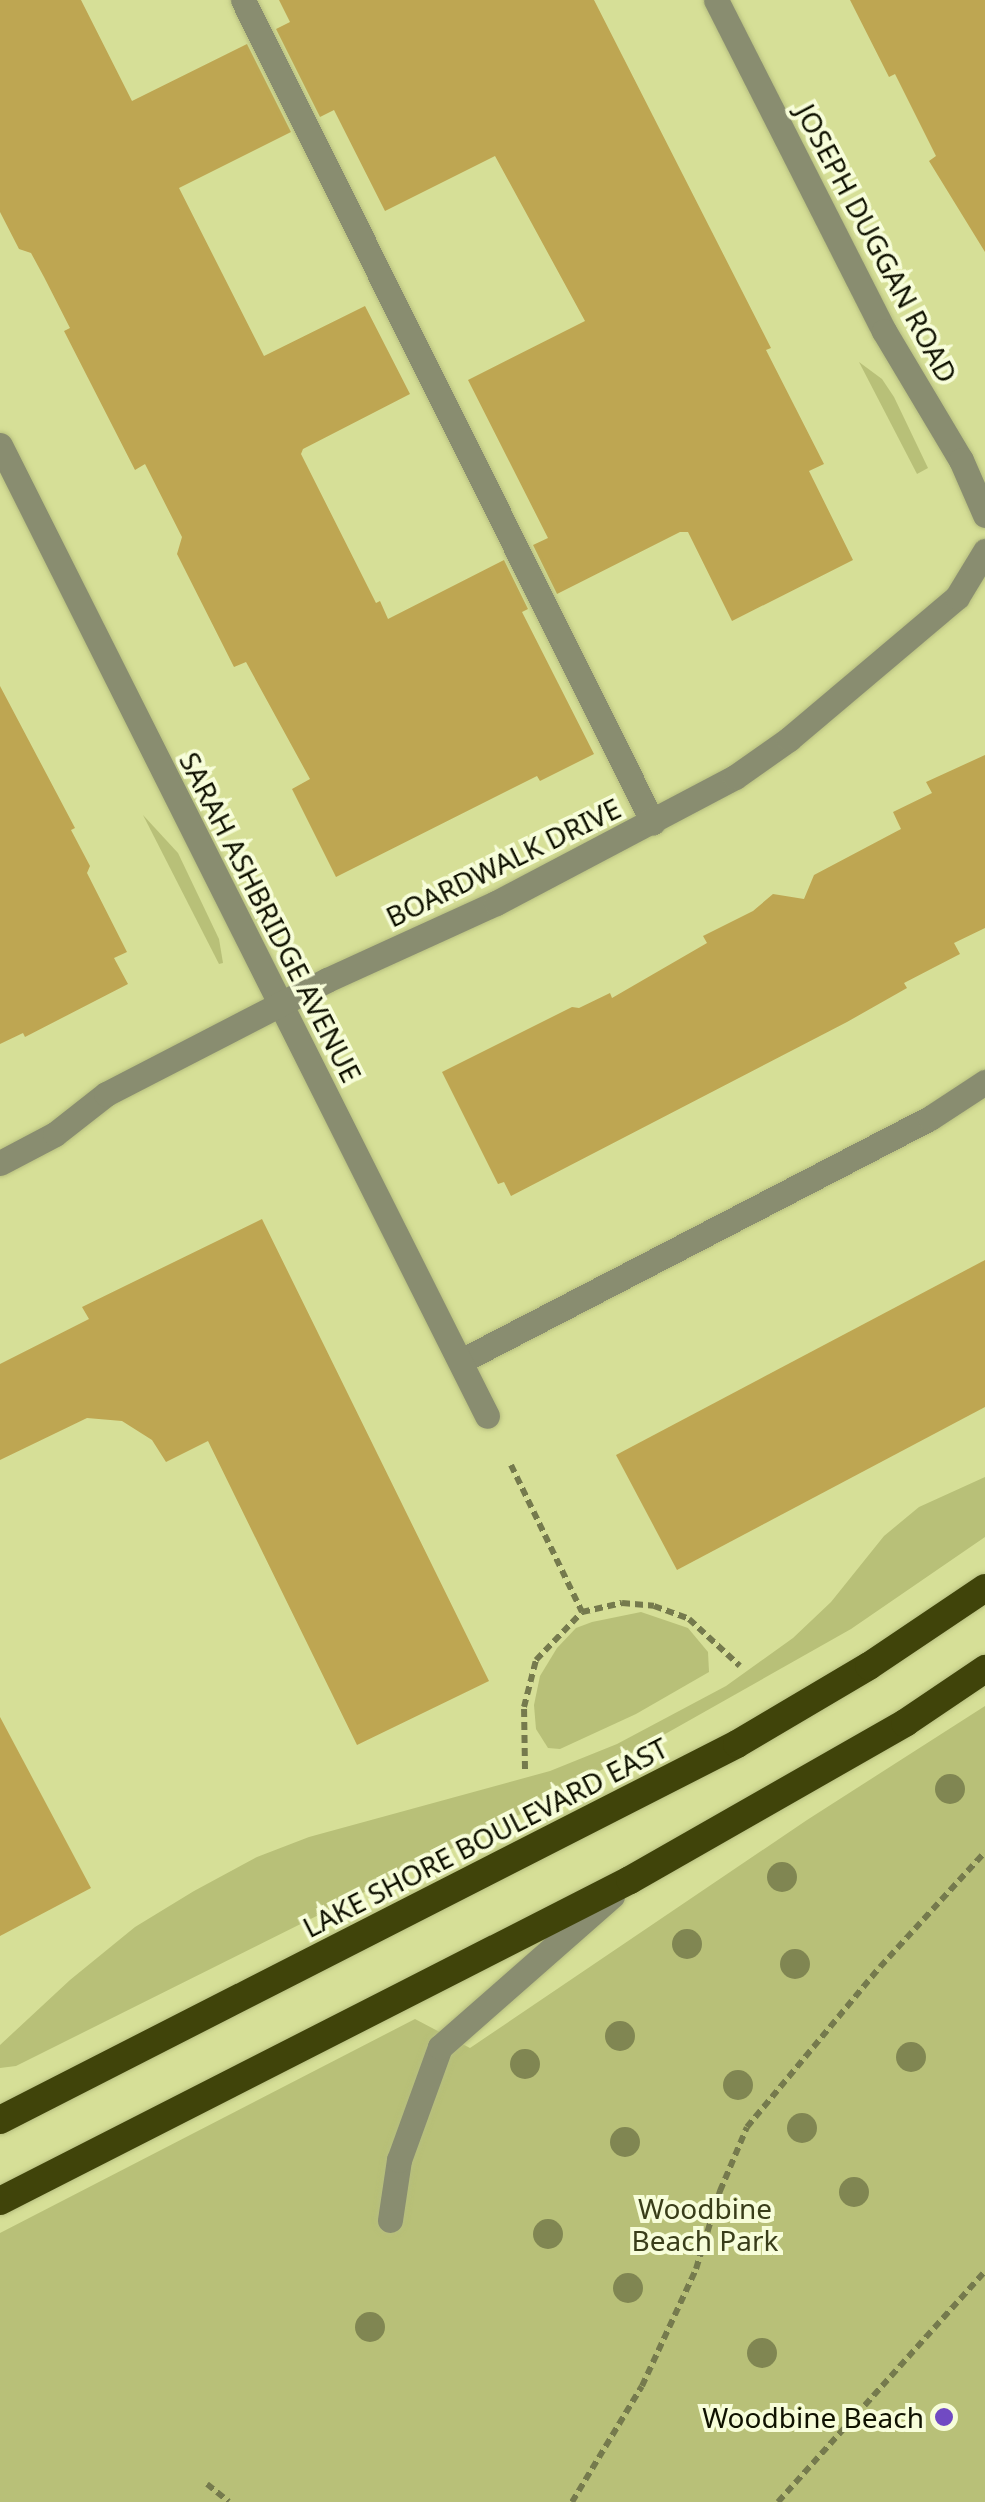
<!DOCTYPE html>
<style>
body{margin:0}
#map{position:relative;width:985px;height:2502px;overflow:hidden;background:#d6df97;font-family:"Noto Sans",sans-serif}
div>[style]{position:absolute}
[style*='--x']{left:calc(var(--x)*1px);top:calc(var(--y)*1px);width:calc(var(--w)*1px);rotate:calc(var(--a)*1deg)}
.green>*{inset:0;background:#b8c078}
.building>*{inset:0;background:#bea652}
.path>*{height:6px;margin-top:-3px;transform-origin:0;background:repeating-linear-gradient(90deg,#757a4d 0 8px,transparent 0 13px)}
.roads{filter:drop-shadow(0 0 2px #b6be7f) drop-shadow(0 0 2px #b6be7f)}
.service>*{height:25px;margin:-12.5px;padding:0 12.5px;transform-origin:12.5px;border-radius:12.5px;background:#898d70}
.minor>*{height:25px;margin:-12.5px;padding:0 12.5px;transform-origin:12.5px;border-radius:12.5px;background:#898d70}
.trunk>*{height:28px;margin:-14px;padding:0 14px;transform-origin:14px;border-radius:14px;background:#40440a}
.trees>*{width:30px;height:30px;margin:-15px;border-radius:50%;background:#808652}
.dots>*{width:28px;height:28px;translate:-50% -50%;box-sizing:border-box;border:5px solid #f7fdd9;border-radius:50%}
span{translate:-50% -50%;white-space:nowrap;text-align:center;line-height:1.15;-webkit-text-stroke:8px #f7fdd9;paint-order:stroke}
.street-label{font-size:28px;color:#0f1100}
.park-label{font-size:28px;color:#393d19}
.poi-label{font-size:28px;color:#0f1100}
.right{translate:-100% -50%;text-align:right}
</style>
<div id="map">
<div class="green">
<i style="clip-path:polygon(859px 362px,882px 379px,894px 397px,928px 468px,917px 474px)"></i>
<i style="clip-path:polygon(143px 815px,178px 853px,219px 939px,223px 963px,219px 964px)"></i>
<i style="clip-path:polygon(985px 1477px,985px 1537px,851px 1629px,543px 1803px,16px 2066px,0 2068px,0 2045px,70px 1980px,135px 1927px,194px 1891px,257px 1857px,309px 1837px,550px 1771px,617px 1744px,726px 1686px,793px 1638px,831px 1602px,884px 1536px,919px 1507px)"></i>
<i style="clip-path:polygon(641px 1612px,688px 1628px,708px 1652px,709px 1672px,636px 1714px,560px 1749px,548px 1748px,536px 1729px,534px 1705px,540px 1676px,557px 1648px,576px 1628px,592px 1622px)"></i>
<i style="clip-path:polygon(985px 1706px,985px 2502px,0 2502px,0 2233px,415px 2019px,470px 2048px,807px 1820px)"></i>
</div>
<div class="building">
<i style="clip-path:polygon(0 0,81px 0,132px 101px,247px 44px,291px 132px,179px 188px,264px 356px,365px 306px,410px 394px,303px 449px,301px 454px,376px 603px,380px 601px,388px 619px,504px 560px,528px 609px,522px 612px,594px 754px,540px 781px,537px 776px,336px 877px,292px 789px,310px 779px,246px 662px,234px 667px,177px 554px,182px 537px,145px 464px,135px 470px,64px 331px,70px 328px,44px 277px,31px 253px,19px 249px,0 212px)"></i>
<i style="clip-path:polygon(279px 0,594px 0,771px 348px,766px 350px,824px 464px,809px 471px,853px 560px,732px 621px,688px 532px,680px 532px,557px 594px,533px 545px,548px 538px,468px 380px,585px 321px,495px 156px,385px 211px,334px 110px,320px 117px,276px 29px,290px 22px)"></i>
<i style="clip-path:polygon(850px 0,985px 0,985px 252px,929px 161px,936px 156px,895px 74px,889px 77px)"></i>
<i style="clip-path:polygon(0 686px,75px 828px,71px 830px,90px 866px,87px 873px,127px 952px,114px 958px,128px 984px,25px 1037px,23px 1033px,0 1044px)"></i>
<i style="clip-path:polygon(985px 755px,985px 928px,954px 943px,960px 954px,904px 983px,907px 988px,847px 1022px,511px 1196px,504px 1182px,498px 1184px,442px 1072px,572px 1007px,579px 1008px,610px 993px,612px 998px,707px 943px,703px 936px,753px 911px,773px 894px,804px 899px,814px 875px,901px 829px,893px 812px,932px 793px,926px 782px)"></i>
<i style="clip-path:polygon(262px 1219px,489px 1681px,357px 1745px,208px 1441px,166px 1462px,152px 1440px,122px 1421px,87px 1418px,0 1460px,0 1364px,89px 1319px,82px 1307px)"></i>
<i style="clip-path:polygon(985px 1260px,985px 1407px,677px 1570px,616px 1455px)"></i>
<i style="clip-path:polygon(0 1717px,91px 1888px,0 1936px)"></i>
</div>
<div class="path">
<i style="--x:511;--y:1465;--w:163;--a:64.2"></i>
<i style="--x:525;--y:1769;--w:62;--a:-90.9"></i>
<i style="--x:524;--y:1707;--w:49;--a:-75.7"></i>
<i style="--x:536;--y:1660;--w:66;--a:-46.2"></i>
<i style="--x:582;--y:1612;--w:41;--a:-12.7"></i>
<i style="--x:622;--y:1603;--w:32;--a:5"></i>
<i style="--x:654;--y:1606;--w:37;--a:20"></i>
<i style="--x:689;--y:1619;--w:69;--a:42.7"></i>
<i style="--x:207;--y:2484;--w:28;--a:39"></i>
<i style="--x:572;--y:2502;--w:135;--a:-58.9"></i>
<i style="--x:642;--y:2386;--w:129;--a:-65.2"></i>
<i style="--x:696;--y:2269;--w:82;--a:-72.9"></i>
<i style="--x:720;--y:2191;--w:69;--a:-67.1"></i>
<i style="--x:747;--y:2127;--w:208;--a:-50.3"></i>
<i style="--x:880;--y:1967;--w:156;--a:-47.6"></i>
<i style="--x:778;--y:2502;--w:310;--a:-48.1"></i>
</div>
<div class="roads">
<div class="service">
<i style="--x:243;--y:0;--w:919;--a:63.52"></i>
<i style="--x:461;--y:1361;--w:528;--a:-27.39"></i>
<i style="--x:930;--y:1118;--w:66;--a:-33.2"></i>
<i style="--x:390;--y:2220;--w:61;--a:-81.5"></i>
<i style="--x:399;--y:2160;--w:120;--a:-70.1"></i>
<i style="--x:440;--y:2047;--w:229;--a:-41.3"></i>
</div>
<div class="minor">
<i style="--x:716;--y:0;--w:371;--a:63.1"></i>
<i style="--x:884;--y:331;--w:150;--a:59.2"></i>
<i style="--x:961;--y:460;--w:60;--a:66.4"></i>
<i style="--x:0;--y:445;--w:1086;--a:63.36"></i>
<i style="--x:0;--y:1163;--w:62;--a:-27.8"></i>
<i style="--x:55;--y:1134;--w:65;--a:-38.1"></i>
<i style="--x:106;--y:1094;--w:249;--a:-27.3"></i>
<i style="--x:327;--y:980;--w:186;--a:-24.5"></i>
<i style="--x:496;--y:903;--w:270;--a:-27.8"></i>
<i style="--x:735;--y:777;--w:66;--a:-35.1"></i>
<i style="--x:789;--y:739;--w:220;--a:-40.2"></i>
<i style="--x:957;--y:597;--w:54;--a:-58.7"></i>
</div>
<div class="trunk">
<i style="--x:0;--y:2120;--w:827;--a:-27.03"></i>
<i style="--x:737;--y:1744;--w:153;--a:-30.6"></i>
<i style="--x:869;--y:1666;--w:140;--a:-33.9"></i>
<i style="--x:0;--y:2201;--w:707;--a:-27"></i>
<i style="--x:630;--y:1880;--w:317;--a:-29.7"></i>
<i style="--x:905;--y:1723;--w:97;--a:-34"></i>
</div>
</div>
<div class="trees">
<i style="left:950px;top:1789px"></i>
<i style="left:782px;top:1877px"></i>
<i style="left:687px;top:1944px"></i>
<i style="left:795px;top:1964px"></i>
<i style="left:620px;top:2036px"></i>
<i style="left:911px;top:2057px"></i>
<i style="left:525px;top:2064px"></i>
<i style="left:738px;top:2085px"></i>
<i style="left:802px;top:2128px"></i>
<i style="left:625px;top:2142px"></i>
<i style="left:854px;top:2192px"></i>
<i style="left:548px;top:2234px"></i>
<i style="left:628px;top:2288px"></i>
<i style="left:370px;top:2327px"></i>
<i style="left:762px;top:2353px"></i>
</div>
<div class="dots">
<i style="left:944px;top:2417px;background:#714ac3"></i>
</div>
<div class="street-label">
<span style="left:877px;top:243px;rotate:62deg">JOSEPH DUGGAN ROAD</span>
<span style="left:503px;top:862px;rotate:-26deg">BOARDWALK DRIVE</span>
<span style="left:271px;top:917px;rotate:63deg">SARAH ASHBRIDGE AVENUE</span>
<span style="left:485px;top:1837px;rotate:-27deg">LAKE SHORE BOULEVARD EAST</span>
</div>
<div class="park-label">
<span style="left:705px;top:2224px">Woodbine<br>Beach Park</span>
</div>
<div class="poi-label">
<span class="right" style="left:924px;top:2417px">Woodbine Beach</span>
</div>
</div>
